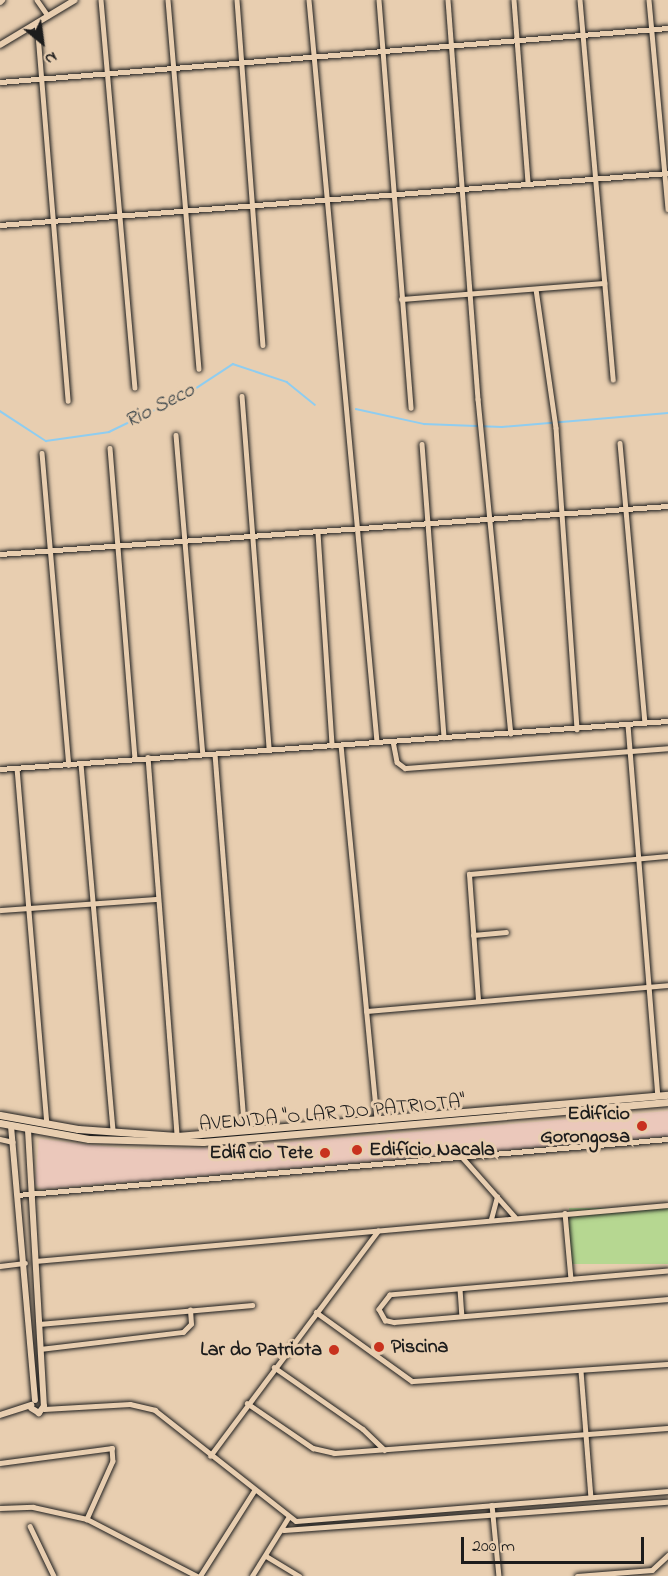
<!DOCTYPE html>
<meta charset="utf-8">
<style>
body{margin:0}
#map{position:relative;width:668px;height:1576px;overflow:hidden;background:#e8ceb0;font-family:"Indie Flower",sans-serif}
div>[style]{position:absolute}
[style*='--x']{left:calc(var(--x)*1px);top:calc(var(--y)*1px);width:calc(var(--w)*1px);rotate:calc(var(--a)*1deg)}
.built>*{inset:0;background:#ebc8bb}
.green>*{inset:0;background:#b6d791;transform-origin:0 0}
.stream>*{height:1.5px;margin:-0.75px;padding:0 0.75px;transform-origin:0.75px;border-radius:0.75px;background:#8fcdf0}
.roads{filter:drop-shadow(0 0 2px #1c1c1c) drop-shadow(0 0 2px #1c1c1c)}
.minor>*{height:4.5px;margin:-2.25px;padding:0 2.25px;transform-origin:2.25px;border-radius:2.25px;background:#e8ceb0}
.tertiary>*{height:6px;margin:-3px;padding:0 3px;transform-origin:3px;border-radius:3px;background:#e8ceb0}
.secondary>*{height:7px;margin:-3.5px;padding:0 3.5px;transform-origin:3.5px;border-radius:3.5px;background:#e8ceb0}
.dots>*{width:16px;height:16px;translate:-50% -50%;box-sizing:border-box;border:3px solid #e8ceb0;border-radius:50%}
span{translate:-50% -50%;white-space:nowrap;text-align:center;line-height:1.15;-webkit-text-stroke:6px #e8ceb0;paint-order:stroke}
.street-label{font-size:20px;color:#1c1c1c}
.poi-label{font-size:20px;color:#1c1c1c;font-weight:700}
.right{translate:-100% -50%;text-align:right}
.left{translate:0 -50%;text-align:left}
.water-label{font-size:21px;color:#333f46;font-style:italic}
.north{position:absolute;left:12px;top:12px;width:60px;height:60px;-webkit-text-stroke:4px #e8ceb0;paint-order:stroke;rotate:151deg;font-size:16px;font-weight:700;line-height:24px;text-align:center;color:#1c1c1c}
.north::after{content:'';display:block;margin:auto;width:21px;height:27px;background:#1c1c1c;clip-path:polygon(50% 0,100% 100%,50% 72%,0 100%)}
.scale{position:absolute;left:461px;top:1537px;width:183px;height:27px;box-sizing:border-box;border:3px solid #1c1c1c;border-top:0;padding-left:8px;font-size:18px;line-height:21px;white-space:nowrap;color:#1c1c1c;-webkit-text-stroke:4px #e8ceb0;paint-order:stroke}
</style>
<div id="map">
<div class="built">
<i style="clip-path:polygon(668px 1111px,668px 1136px,42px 1189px,35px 1184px,39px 1139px,129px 1149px,217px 1148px)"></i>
</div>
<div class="green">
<i style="left:668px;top:1208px;width:56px;height:99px;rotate:90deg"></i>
</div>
<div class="stream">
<i style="--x:356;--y:409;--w:70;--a:12.4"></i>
<i style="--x:424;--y:424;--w:78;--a:2.2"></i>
<i style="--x:502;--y:427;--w:167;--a:-4.8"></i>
<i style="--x:0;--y:411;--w:55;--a:33.1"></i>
<i style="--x:46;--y:441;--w:64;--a:-8.1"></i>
<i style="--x:109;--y:432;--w:85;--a:-25.7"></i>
<i style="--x:186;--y:395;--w:56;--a:-33.4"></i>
<i style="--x:233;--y:364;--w:57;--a:18.4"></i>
<i style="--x:287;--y:382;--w:36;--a:39"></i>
</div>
<div class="roads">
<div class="minor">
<i style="--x:37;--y:0;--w:19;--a:55"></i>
<i style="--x:101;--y:0;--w:389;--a:85"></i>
<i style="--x:168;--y:0;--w:370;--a:85.2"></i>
<i style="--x:237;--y:0;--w:346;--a:85.7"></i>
<i style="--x:309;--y:0;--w:745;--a:84.76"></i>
<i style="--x:379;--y:0;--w:409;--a:85.5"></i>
<i style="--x:448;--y:0;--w:400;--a:85.7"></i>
<i style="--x:478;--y:399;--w:336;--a:84.4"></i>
<i style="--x:514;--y:0;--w:183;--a:85.6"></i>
<i style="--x:580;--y:0;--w:381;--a:85"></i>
<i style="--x:649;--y:0;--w:210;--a:84.8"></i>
<i style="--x:0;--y:2;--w:3;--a:-45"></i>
<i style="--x:37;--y:22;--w:380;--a:85.3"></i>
<i style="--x:0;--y:82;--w:670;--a:-4.62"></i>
<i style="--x:0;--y:225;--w:670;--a:-4.45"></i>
<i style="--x:536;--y:289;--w:140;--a:81.8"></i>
<i style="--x:556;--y:428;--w:302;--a:86"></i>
<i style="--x:401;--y:299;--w:204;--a:-4.5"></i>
<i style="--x:242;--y:396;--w:354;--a:85.6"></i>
<i style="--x:176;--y:435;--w:320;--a:85.2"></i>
<i style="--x:620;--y:443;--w:281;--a:84.9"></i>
<i style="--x:422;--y:444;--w:294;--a:85.7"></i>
<i style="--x:110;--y:448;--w:311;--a:85.4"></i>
<i style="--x:42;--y:453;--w:313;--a:85.1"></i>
<i style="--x:318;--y:533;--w:213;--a:86.2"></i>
<i style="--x:0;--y:554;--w:670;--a:-4.11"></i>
<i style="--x:628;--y:725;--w:372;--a:85.4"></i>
<i style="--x:393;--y:741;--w:21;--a:79"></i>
<i style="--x:397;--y:762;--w:10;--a:37"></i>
<i style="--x:405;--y:768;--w:264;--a:-4.3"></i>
<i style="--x:341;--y:745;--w:377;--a:84.5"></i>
<i style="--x:215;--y:754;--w:378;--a:85.5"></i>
<i style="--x:148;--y:757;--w:380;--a:85.6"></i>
<i style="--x:81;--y:764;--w:369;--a:85"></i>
<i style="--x:17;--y:768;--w:357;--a:85.2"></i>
<i style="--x:0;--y:769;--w:670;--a:-4.11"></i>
<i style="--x:0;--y:910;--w:157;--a:-4"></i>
<i style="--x:473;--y:935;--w:33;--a:-5"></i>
<i style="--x:478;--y:1000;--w:126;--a:-94.1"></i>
<i style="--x:469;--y:874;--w:200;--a:-5.2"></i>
<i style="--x:366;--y:1011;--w:303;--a:-4.9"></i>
<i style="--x:0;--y:1139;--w:13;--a:13"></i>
<i style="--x:462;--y:1157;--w:80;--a:48.5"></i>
<i style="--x:17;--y:1195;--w:653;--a:-4.92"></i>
<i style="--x:565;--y:1213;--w:66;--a:84.8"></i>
<i style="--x:491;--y:1219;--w:23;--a:-75"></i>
<i style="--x:35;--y:1261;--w:635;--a:-5.06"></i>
<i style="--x:0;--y:1266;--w:25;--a:-7"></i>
<i style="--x:668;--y:1271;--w:279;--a:175.1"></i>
<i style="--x:390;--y:1295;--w:18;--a:128"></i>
<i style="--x:379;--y:1309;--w:13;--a:61"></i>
<i style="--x:385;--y:1320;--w:9;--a:13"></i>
<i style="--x:394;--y:1322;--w:275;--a:-4.8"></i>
<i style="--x:460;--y:1289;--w:27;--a:86"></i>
<i style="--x:316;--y:1312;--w:118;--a:35.7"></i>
<i style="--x:412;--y:1381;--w:257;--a:-3.8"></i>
<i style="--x:39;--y:1324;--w:214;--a:-5.1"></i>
<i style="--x:40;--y:1349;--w:144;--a:-6.8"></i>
<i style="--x:183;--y:1332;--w:11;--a:-45"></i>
<i style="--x:191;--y:1324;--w:14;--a:-94"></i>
<i style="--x:274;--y:1367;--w:108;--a:34.9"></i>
<i style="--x:363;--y:1429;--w:30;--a:44"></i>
<i style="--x:581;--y:1371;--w:126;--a:85.5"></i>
<i style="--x:247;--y:1403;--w:80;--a:34.3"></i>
<i style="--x:313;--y:1448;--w:22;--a:13"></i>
<i style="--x:334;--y:1453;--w:335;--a:-4.3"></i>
<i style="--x:44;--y:1409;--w:86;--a:-3.3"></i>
<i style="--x:130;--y:1404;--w:26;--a:13"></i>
<i style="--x:155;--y:1410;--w:179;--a:38.2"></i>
<i style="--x:296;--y:1521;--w:373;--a:-4.6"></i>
<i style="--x:210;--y:1456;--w:281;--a:-53.3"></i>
<i style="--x:0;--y:1463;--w:113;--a:-7.6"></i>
<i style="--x:112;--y:1448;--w:13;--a:86"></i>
<i style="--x:113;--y:1461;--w:64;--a:114.1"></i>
<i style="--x:492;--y:1505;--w:71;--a:84.4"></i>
<i style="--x:0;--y:1508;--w:33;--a:-2"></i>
<i style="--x:33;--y:1507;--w:55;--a:12.5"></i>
<i style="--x:87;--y:1519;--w:124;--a:27.4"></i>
<i style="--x:30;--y:1526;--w:55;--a:64.4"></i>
<i style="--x:283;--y:1530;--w:386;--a:-4.2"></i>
<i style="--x:266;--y:1556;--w:39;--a:31"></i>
<i style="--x:200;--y:1576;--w:101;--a:-57.6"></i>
<i style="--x:252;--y:1576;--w:68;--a:-58.2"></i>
<i style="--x:577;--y:1576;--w:75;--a:-4.6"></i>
<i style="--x:652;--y:1570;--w:22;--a:-43"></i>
</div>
<div class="tertiary">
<i style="--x:0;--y:45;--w:87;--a:-31"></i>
<i style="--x:11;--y:1126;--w:275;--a:85"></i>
<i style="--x:28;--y:1130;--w:276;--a:86.7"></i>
<i style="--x:44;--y:1406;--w:9;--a:126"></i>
<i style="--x:39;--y:1413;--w:9;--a:-148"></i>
<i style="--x:0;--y:1415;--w:33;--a:-18"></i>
</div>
<div class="secondary">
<i style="--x:0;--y:1115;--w:79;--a:10.2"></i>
<i style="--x:78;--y:1129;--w:99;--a:4"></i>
<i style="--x:177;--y:1136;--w:493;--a:-4.8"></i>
<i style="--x:0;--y:1123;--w:90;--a:10.2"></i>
<i style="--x:89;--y:1139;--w:114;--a:1.5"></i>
<i style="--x:203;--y:1142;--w:467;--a:-4.9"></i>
</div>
</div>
<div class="dots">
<i style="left:642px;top:1126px;background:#c8321e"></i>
<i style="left:357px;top:1150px;background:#c8321e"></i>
<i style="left:325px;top:1153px;background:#c8321e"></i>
<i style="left:379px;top:1347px;background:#c8321e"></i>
<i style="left:334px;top:1350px;background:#c8321e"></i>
</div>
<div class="street-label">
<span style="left:332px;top:1114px;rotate:-5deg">AVENIDA "O LAR DO PATRIOTA"</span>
</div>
<div class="poi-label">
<span class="right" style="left:630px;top:1126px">Edifício<br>Gorongosa</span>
<span class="left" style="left:369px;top:1150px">Edifício Nacala</span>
<span class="right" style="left:313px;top:1153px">Edificio Tete</span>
<span class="left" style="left:391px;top:1347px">Piscina</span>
<span class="right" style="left:322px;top:1350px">Lar do Patriota</span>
</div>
<div class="water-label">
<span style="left:160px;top:406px;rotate:-27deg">Rio Seco</span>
</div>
<div class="north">N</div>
<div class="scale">200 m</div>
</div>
